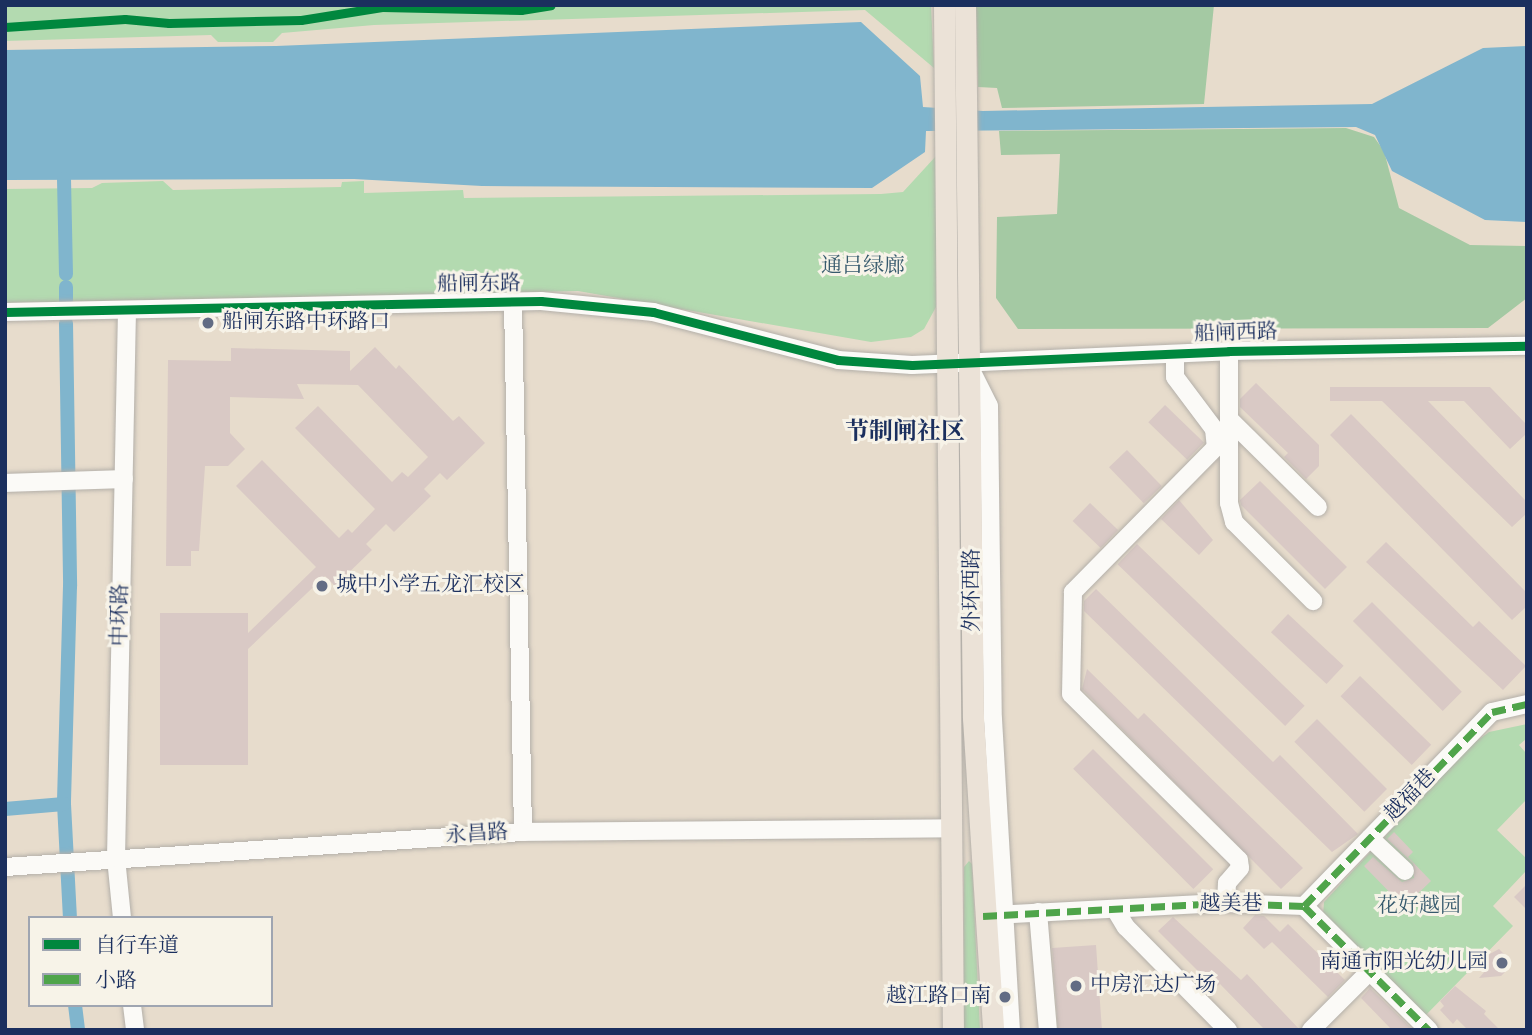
<!DOCTYPE html>
<meta charset="utf-8">
<style>
body{margin:0}
#map{position:relative;width:1532px;height:1035px;overflow:hidden;background:#e7dccc;font-family:"Sorts Mill Goudy","Noto Serif SC",serif}
div>[style]{position:absolute}
[style*='--x']{left:calc(var(--x)*1px);top:calc(var(--y)*1px);width:calc(var(--w)*1px);rotate:calc(var(--a)*1deg)}
.green>*{inset:0;background:#b3dab0}
.forest>*{inset:0;background:#a4c9a3}
.water>*{inset:0;background:#80b5cd}
.canal>*{height:14px;margin:-7px;padding:0 7px;transform-origin:7px;border-radius:7px;background:#80b5cd}
.building>*{inset:0;background:#d9c9c5;transform-origin:0 0}
.roads{filter:drop-shadow(0 0 2px #b3afa9) drop-shadow(0 0 2px #b3afa9)}
.minor>*{height:18px;margin:-9px;padding:0 9px;transform-origin:9px;border-radius:9px;background:#fbfaf7}
.major>*{height:21px;margin:-10.5px;padding:0 10.5px;transform-origin:10.5px;border-radius:10.5px;background:#ebe2d7}
.quiet>*{height:7px;margin-top:-3.5px;transform-origin:0;background:repeating-linear-gradient(90deg,#4fa44a 0 14px,transparent 0 21px)}
.cycleway>*{height:9px;margin:-4.5px;padding:0 4.5px;transform-origin:4.5px;border-radius:4.5px;background:#00873e}
.dots>*{width:19px;height:19px;translate:-50% -50%;box-sizing:border-box;border:4px solid #f7f3e8;border-radius:50%}
span{translate:-50% -50%;white-space:nowrap;text-align:center;line-height:1.15;-webkit-text-stroke:6px #f7f3e8;paint-order:stroke}
.park-label{font-size:21px;color:#365a6d}
.street-label{font-size:21px;color:#1b2f5e}
.poi-label{font-size:21px;color:#1b2f5e}
.left{translate:0 -50%;text-align:left}
.right{translate:-100% -50%;text-align:right}
.quarter-label{font-size:24px;color:#1b2f5e;font-weight:700}
.frame{position:absolute;inset:0;border:7px solid #1b2f5e;pointer-events:none}
.legend{position:absolute;left:28px;top:916px;width:245px;height:91px;box-sizing:border-box;background:#f7f3e8;border:2px solid #9fa5b1;margin:0;padding:9px 12px;list-style:none;font-size:21px;color:#1b2f5e}
.legend li{display:flex;align-items:center;gap:14px;height:35px}
.legend b{width:35px;border:2px solid #9fa5b1}
</style>
<div id="map">
<div class="green">
<i style="clip-path:polygon(5px 5px,931px 5px,934px 68px,865px 10px,374px 25px,282px 33px,273px 42px,218px 42px,211px 35px,5px 41px)"></i>
<i style="clip-path:polygon(936px 156px,936px 307px,924px 329px,911px 337px,871px 342px,578px 291px,5px 303px,5px 189px,92px 188px,102px 183px,163px 181px,173px 190px,341px 187px,342px 182px,364px 181px,364px 193px,463px 190px,464px 198px,881px 194px,903px 192px)"></i>
<i style="clip-path:polygon(1527px 724px,1527px 738px,1519px 745px,1527px 754px,1527px 799px,1497px 830px,1527px 859px,1527px 870px,1493px 906px,1513px 926px,1423px 1018px,1323px 915px,1324px 902px,1467px 748px,1489px 732px)"></i>
<i style="clip-path:polygon(969px 861px,972px 864px,980px 1030px,963px 1030px,964px 867px)"></i>
</div>
<div class="forest">
<i style="clip-path:polygon(976px 5px,1214px 5px,1204px 104px,1002px 108px,997px 88px,978px 87px)"></i>
<i style="clip-path:polygon(1346px 128px,1374px 137px,1384px 151px,1399px 208px,1470px 245px,1527px 246px,1527px 298px,1488px 328px,1018px 329px,996px 298px,997px 217px,1057px 214px,1060px 154px,1001px 155px,999px 131px)"></i>
</div>
<div class="water">
<i style="clip-path:polygon(861px 22px,920px 76px,923px 107px,983px 111px,1372px 104px,1483px 48px,1527px 46px,1527px 222px,1485px 220px,1392px 171px,1375px 135px,1356px 127px,926px 131px,925px 152px,872px 188px,482px 186px,354px 179px,5px 180px,5px 50px,276px 46px)"></i>
</div>
<div class="canal">
<i style="--x:64;--y:179;--w:95;--a:88.8"></i>
<i style="--x:66;--y:287;--w:13;--a:90"></i>
<i style="--x:66;--y:323;--w:263;--a:89.1"></i>
<i style="--x:70;--y:586;--w:218;--a:91.6"></i>
<i style="--x:64;--y:804;--w:114;--a:87"></i>
<i style="--x:5;--y:809;--w:59;--a:-4.8"></i>
<i style="--x:75;--y:1005;--w:25;--a:83"></i>
</div>
<div class="building">
<i style="clip-path:polygon(375px 347px,396px 369px,399px 365px,453px 421px,459px 416px,485px 443px,447px 480px,440px 473px,424px 489px,431px 496px,394px 532px,386px 524px,366px 544px,372px 550px,335px 586px,325px 576px,248px 649px,248px 765px,160px 765px,160px 613px,248px 613px,248px 633px,316px 567px,236px 486px,262px 460px,339px 538px,348px 529px,352px 533px,375px 509px,295px 428px,318px 406px,392px 482px,402px 472px,408px 477px,428px 457px,358px 385px,297px 384px,304px 399px,230px 397px,230px 433px,245px 449px,228px 466px,205px 466px,199px 551px,191px 551px,191px 566px,166px 566px,168px 360px,231px 361px,231px 348px,350px 351px,350px 371px)"></i>
<i style="clip-path:polygon(1256px 383px,1319px 445px,1319px 466px,1306px 479px,1284px 457px,1288px 453px,1240px 407px,1240px 399px)"></i>
<i style="clip-path:polygon(1330px 387px,1490px 387px,1527px 425px,1527px 433px,1510px 449px,1464px 401px,1428px 401px,1527px 502px,1527px 513px,1512px 527px,1382px 401px,1330px 401px)"></i>
<i style="left:1165px;top:405px;width:54px;height:24px;rotate:44deg"></i>
<i style="clip-path:polygon(1351px 414px,1527px 593px,1527px 606px,1512px 620px,1330px 435px)"></i>
<i style="left:1127px;top:450px;width:50px;height:25px;rotate:46deg"></i>
<i style="clip-path:polygon(1260px 481px,1347px 567px,1325px 589px,1241px 505px,1240px 500px)"></i>
<i style="clip-path:polygon(1179px 500px,1213px 540px,1199px 555px,1161px 519px)"></i>
<i style="left:1090px;top:503px;width:39px;height:25px;rotate:44deg"></i>
<i style="clip-path:polygon(1386px 542px,1473px 627px,1479px 621px,1526px 666px,1503px 690px,1366px 562px)"></i>
<i style="left:1137px;top:544px;width:233px;height:28px;rotate:44deg"></i>
<i style="clip-path:polygon(1096px 589px,1273px 762px,1280px 755px,1358px 834px,1332px 852px,1084px 611px,1084px 601px)"></i>
<i style="left:1372px;top:602px;width:127px;height:27px;rotate:45deg"></i>
<i style="left:1288px;top:614px;width:76px;height:25px;rotate:43deg"></i>
<i style="clip-path:polygon(1087px 669px,1138px 719px,1144px 713px,1303px 868px,1281px 889px,1082px 689px)"></i>
<i style="left:1360px;top:676px;width:99px;height:28px;rotate:44deg"></i>
<i style="left:1317px;top:719px;width:99px;height:32px;rotate:45deg"></i>
<i style="left:1093px;top:749px;width:170px;height:28px;rotate:45deg"></i>
<i style="clip-path:polygon(1394px 832px,1413px 852px,1408px 857px,1431px 881px,1404px 907px,1364px 866px,1373px 857px,1402px 882px,1414px 878px,1413px 863px,1387px 839px)"></i>
<i style="clip-path:polygon(1527px 884px,1527px 910px,1514px 897px)"></i>
<i style="clip-path:polygon(1255px 915px,1264px 916px,1280px 932px,1288px 924px,1345px 980px,1328px 997px,1272px 942px,1264px 949px,1243px 928px)"></i>
<i style="clip-path:polygon(1173px 917px,1241px 980px,1247px 974px,1300px 1030px,1265px 1030px,1220px 984px,1215px 988px,1158px 931px)"></i>
<i style="left:1096px;top:945px;width:85px;height:44px;rotate:86deg"></i>
<i style="clip-path:polygon(1499px 949px,1509px 959px,1508px 969px,1501px 976px,1479px 978px,1486px 970px,1484px 957px)"></i>
<i style="clip-path:polygon(1455px 986px,1486px 1011px,1484px 1014px,1500px 1030px,1468px 1030px,1457px 1019px,1453px 1024px,1440px 1010px,1444px 1006px,1440px 1001px)"></i>
<i style="clip-path:polygon(1370px 988px,1413px 1030px,1392px 1030px,1361px 998px)"></i>
</div>
<div class="roads">
<div class="minor">
<i style="--x:513;--y:302;--w:530;--a:88.92"></i>
<i style="--x:5;--y:312;--w:536;--a:-1.18"></i>
<i style="--x:541;--y:301;--w:113;--a:5.6"></i>
<i style="--x:653;--y:312;--w:191;--a:14.5"></i>
<i style="--x:838;--y:360;--w:74;--a:3.9"></i>
<i style="--x:912;--y:365;--w:317;--a:-2.5"></i>
<i style="--x:1229;--y:351;--w:298;--a:-1"></i>
<i style="--x:1229;--y:351;--w:152;--a:90"></i>
<i style="--x:1229;--y:503;--w:20;--a:75"></i>
<i style="--x:1234;--y:522;--w:112;--a:45"></i>
<i style="--x:1175;--y:354;--w:23;--a:90"></i>
<i style="--x:1175;--y:377;--w:65;--a:53.1"></i>
<i style="--x:1214;--y:429;--w:18;--a:84"></i>
<i style="--x:1216;--y:447;--w:204;--a:134.6"></i>
<i style="--x:1073;--y:592;--w:102;--a:91.1"></i>
<i style="--x:1071;--y:694;--w:236;--a:44.7"></i>
<i style="--x:1239;--y:860;--w:8;--a:83"></i>
<i style="--x:1240;--y:868;--w:20;--a:131"></i>
<i style="--x:1227;--y:883;--w:20;--a:93"></i>
<i style="--x:971;--y:370;--w:40;--a:63.4"></i>
<i style="--x:989;--y:406;--w:313;--a:89.3"></i>
<i style="--x:993;--y:719;--w:312;--a:86.7"></i>
<i style="--x:1229;--y:419;--w:125;--a:44.7"></i>
<i style="--x:5;--y:483;--w:119;--a:-1.9"></i>
<i style="--x:1370;--y:838;--w:48;--a:43.3"></i>
<i style="--x:5;--y:867;--w:519;--a:-3.87"></i>
<i style="--x:523;--y:832;--w:427;--a:-0.5"></i>
<i style="--x:1304;--y:906;--w:270;--a:-45.9"></i>
<i style="--x:1492;--y:712;--w:36;--a:-13"></i>
<i style="--x:1115;--y:909;--w:21;--a:59"></i>
<i style="--x:1126;--y:927;--w:145;--a:45.3"></i>
<i style="--x:1038;--y:912;--w:118;--a:85.2"></i>
<i style="--x:994;--y:915;--w:232;--a:-3"></i>
<i style="--x:1226;--y:903;--w:78;--a:2.2"></i>
<i style="--x:1304;--y:906;--w:176;--a:44.8"></i>
<i style="--x:122;--y:918;--w:60;--a:-95.7"></i>
<i style="--x:116;--y:858;--w:546;--a:-88.85"></i>
<i style="--x:132;--y:1005;--w:25;--a:83"></i>
<i style="--x:1311;--y:1030;--w:83;--a:-45"></i>
</div>
<div class="major">
<i style="--x:944;--y:5;--w:1025;--a:89.5"></i>
<i style="--x:965;--y:5;--w:713;--a:89.36"></i>
<i style="--x:973;--y:718;--w:313;--a:86.3"></i>
</div>
</div>
<div class="quiet">
<i style="--x:1304;--y:906;--w:270;--a:-45.9"></i>
<i style="--x:1492;--y:712;--w:36;--a:-13"></i>
<i style="--x:983;--y:916;--w:243;--a:-3.1"></i>
<i style="--x:1226;--y:903;--w:78;--a:2.2"></i>
<i style="--x:1304;--y:906;--w:176;--a:44.8"></i>
</div>
<div class="cycleway">
<i style="--x:5;--y:27;--w:120;--a:-3.8"></i>
<i style="--x:125;--y:19;--w:44;--a:5.2"></i>
<i style="--x:169;--y:23;--w:132;--a:-1.3"></i>
<i style="--x:301;--y:20;--w:82;--a:-9.1"></i>
<i style="--x:382;--y:7;--w:139;--a:1.2"></i>
<i style="--x:521;--y:10;--w:30;--a:-9"></i>
<i style="--x:5;--y:312;--w:536;--a:-1.18"></i>
<i style="--x:541;--y:301;--w:113;--a:5.6"></i>
<i style="--x:653;--y:312;--w:191;--a:14.5"></i>
<i style="--x:838;--y:360;--w:74;--a:3.9"></i>
<i style="--x:912;--y:365;--w:317;--a:-2.5"></i>
<i style="--x:1229;--y:351;--w:298;--a:-1"></i>
</div>
<div class="dots">
<i style="left:208px;top:323px;background:#626c84"></i>
<i style="left:322px;top:586px;background:#626c84"></i>
<i style="left:1502px;top:963px;background:#626c84"></i>
<i style="left:1076px;top:986px;background:#626c84"></i>
<i style="left:1005px;top:997px;background:#626c84"></i>
</div>
<div class="park-label">
<span style="left:863px;top:267px">通吕绿廊</span>
<span style="left:1419px;top:907px">花好越园</span>
</div>
<div class="street-label">
<span style="left:479px;top:285px;rotate:-1deg">船闸东路</span>
<span style="left:1236px;top:334px;rotate:-2deg">船闸西路</span>
<span style="left:973px;top:590px;rotate:-90deg">外环西路</span>
<span style="left:121px;top:615px;rotate:-89deg">中环路</span>
<span style="left:1411px;top:796px;rotate:-46deg">越福巷</span>
<span style="left:477px;top:835px;rotate:-4deg">永昌路</span>
<span style="left:1231px;top:905px">越美巷</span>
</div>
<div class="poi-label">
<span class="left" style="left:222px;top:323px">船闸东路中环路口</span>
<span class="left" style="left:336px;top:586px">城中小学五龙汇校区</span>
<span class="right" style="left:1488px;top:963px">南通市阳光幼儿园</span>
<span class="left" style="left:1090px;top:986px">中房汇达广场</span>
<span class="right" style="left:991px;top:997px">越江路口南</span>
</div>
<div class="quarter-label">
<span style="left:905px;top:434px">节制闸社区</span>
</div>
<div class="frame"></div>
<ul class="legend">
<li><b style="height:9px;background:#00873e"></b>自行车道</li>
<li><b style="height:9px;background:#4fa44a"></b>小路</li>
</ul>
</div>
